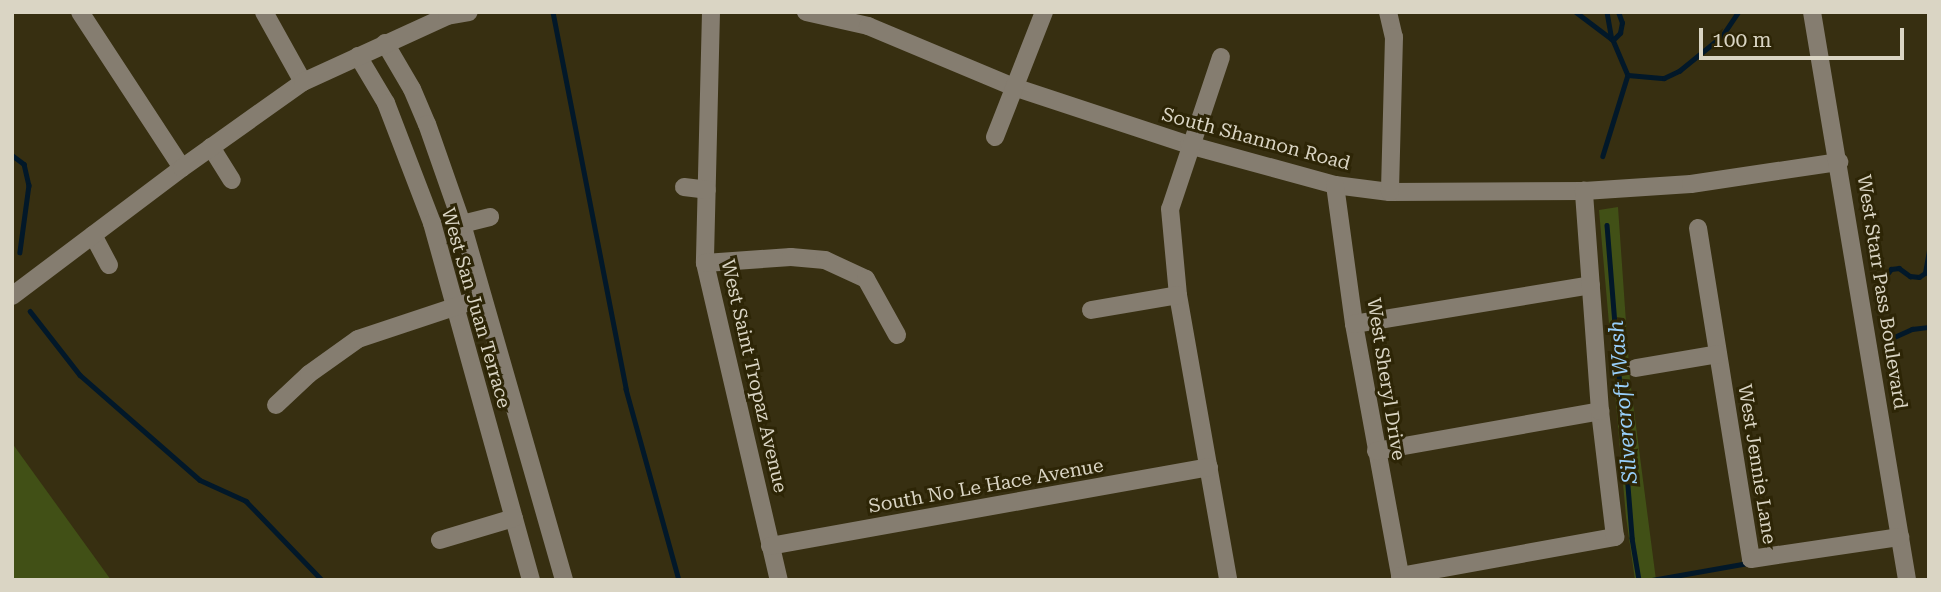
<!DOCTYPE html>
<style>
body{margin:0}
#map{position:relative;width:1941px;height:592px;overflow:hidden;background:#372f11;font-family:"Roboto Serif",serif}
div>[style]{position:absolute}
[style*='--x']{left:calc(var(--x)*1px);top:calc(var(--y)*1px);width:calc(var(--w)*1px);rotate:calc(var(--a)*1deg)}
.green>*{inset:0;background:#415016}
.stream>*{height:4.5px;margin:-2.25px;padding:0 2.25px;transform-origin:2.25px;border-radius:2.25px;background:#021829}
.minor>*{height:18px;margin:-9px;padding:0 9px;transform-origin:9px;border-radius:9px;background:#857d70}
span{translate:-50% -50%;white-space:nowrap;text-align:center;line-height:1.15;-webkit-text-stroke:6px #2d2506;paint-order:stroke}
.street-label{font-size:19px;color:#dad5c4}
.water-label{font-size:21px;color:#98cffb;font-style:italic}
.frame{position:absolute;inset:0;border:14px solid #dad5c4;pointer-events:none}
.scale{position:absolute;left:1699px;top:28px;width:205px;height:32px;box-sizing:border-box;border:4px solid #dad5c4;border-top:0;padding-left:9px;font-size:21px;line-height:24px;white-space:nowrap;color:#dad5c4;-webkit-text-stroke:5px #2d2506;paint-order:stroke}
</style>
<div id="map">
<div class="green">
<i style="clip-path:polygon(1618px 207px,1630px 380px,1656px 580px,1635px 580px,1626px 517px,1599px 210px)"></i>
<i style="clip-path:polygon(12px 443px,111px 580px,12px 580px)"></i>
</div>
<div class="stream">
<i style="--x:553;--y:12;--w:384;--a:79"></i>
<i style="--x:626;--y:389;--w:198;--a:74.5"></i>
<i style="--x:1576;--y:12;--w:46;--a:37.1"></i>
<i style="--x:1613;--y:40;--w:38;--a:67"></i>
<i style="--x:1628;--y:75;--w:85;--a:107.2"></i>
<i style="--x:1607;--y:12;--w:27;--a:80"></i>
<i style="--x:1613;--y:40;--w:10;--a:-45"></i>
<i style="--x:1620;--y:33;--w:10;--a:-79"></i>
<i style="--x:1622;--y:23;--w:12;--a:-110"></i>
<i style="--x:1628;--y:75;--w:36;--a:5"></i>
<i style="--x:1664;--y:78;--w:17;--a:-25"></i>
<i style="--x:1679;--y:71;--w:55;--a:-39.1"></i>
<i style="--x:1722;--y:36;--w:29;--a:-56"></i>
<i style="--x:12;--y:155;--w:15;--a:37"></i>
<i style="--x:24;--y:164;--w:22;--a:77"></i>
<i style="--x:29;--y:185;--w:68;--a:97.7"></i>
<i style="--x:1607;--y:225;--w:314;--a:85.4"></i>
<i style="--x:1632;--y:538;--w:43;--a:80.5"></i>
<i style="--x:1884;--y:278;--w:11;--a:-52"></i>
<i style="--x:1891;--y:269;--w:8;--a:-7"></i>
<i style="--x:1899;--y:268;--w:14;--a:36"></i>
<i style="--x:1910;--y:276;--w:9;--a:6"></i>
<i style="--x:1919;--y:277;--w:7;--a:-34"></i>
<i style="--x:1925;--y:273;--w:22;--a:-80"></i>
<i style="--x:30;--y:311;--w:81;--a:52"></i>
<i style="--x:80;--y:375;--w:159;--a:41.2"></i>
<i style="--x:200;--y:480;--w:51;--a:24.5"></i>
<i style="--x:246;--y:501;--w:110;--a:46.1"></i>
<i style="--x:1892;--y:338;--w:22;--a:-24"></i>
<i style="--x:1912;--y:329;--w:17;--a:-7"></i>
<i style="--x:1652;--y:580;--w:97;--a:-10"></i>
</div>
<div class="minor">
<i style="--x:80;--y:12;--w:186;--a:56.8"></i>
<i style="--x:264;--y:12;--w:80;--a:60.9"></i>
<i style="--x:711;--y:12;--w:251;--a:91.4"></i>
<i style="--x:705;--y:263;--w:326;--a:76.9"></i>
<i style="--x:806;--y:12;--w:64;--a:12.7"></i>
<i style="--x:868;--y:26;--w:158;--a:22.7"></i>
<i style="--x:1014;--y:87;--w:184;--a:18.3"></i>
<i style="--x:1189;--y:145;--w:151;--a:15.3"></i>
<i style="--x:1335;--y:185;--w:55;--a:7.3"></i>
<i style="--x:1390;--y:192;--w:194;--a:-0.3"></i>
<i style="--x:1584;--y:191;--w:107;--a:-3.7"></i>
<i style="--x:1691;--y:184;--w:150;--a:-8.5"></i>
<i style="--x:1388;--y:12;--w:26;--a:77"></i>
<i style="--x:1394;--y:37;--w:155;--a:91.5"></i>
<i style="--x:1812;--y:12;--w:576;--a:80.5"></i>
<i style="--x:385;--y:43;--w:53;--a:59.6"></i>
<i style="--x:412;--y:89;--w:38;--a:67"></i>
<i style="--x:427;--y:124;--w:106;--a:70.7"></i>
<i style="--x:462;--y:224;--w:370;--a:74"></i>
<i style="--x:358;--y:56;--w:55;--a:59.2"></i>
<i style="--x:386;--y:103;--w:129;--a:69"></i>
<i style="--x:432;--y:223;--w:370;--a:74.5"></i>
<i style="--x:1221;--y:57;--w:160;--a:108.5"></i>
<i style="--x:1170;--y:209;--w:86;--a:84.7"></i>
<i style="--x:1178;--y:295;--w:289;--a:80"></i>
<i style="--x:995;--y:137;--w:134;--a:-68.6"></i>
<i style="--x:211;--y:147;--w:39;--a:58"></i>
<i style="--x:1335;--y:185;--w:140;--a:82.2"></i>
<i style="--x:1354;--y:324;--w:260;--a:79.6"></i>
<i style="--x:684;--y:187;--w:23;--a:7"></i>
<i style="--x:462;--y:224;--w:29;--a:-14"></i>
<i style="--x:1698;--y:228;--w:335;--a:80.9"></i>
<i style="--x:1751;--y:559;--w:151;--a:-8.4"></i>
<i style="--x:93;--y:235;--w:34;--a:62"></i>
<i style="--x:705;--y:263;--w:86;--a:-4"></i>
<i style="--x:791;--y:257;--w:34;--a:5"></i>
<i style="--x:825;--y:260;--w:45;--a:24.9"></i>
<i style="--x:866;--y:279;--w:64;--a:61"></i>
<i style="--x:12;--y:296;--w:213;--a:-37"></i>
<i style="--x:182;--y:168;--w:148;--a:-35.4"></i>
<i style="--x:303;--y:82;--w:158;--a:-24.6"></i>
<i style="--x:447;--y:16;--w:22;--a:-10"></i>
<i style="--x:1091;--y:310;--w:88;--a:-9.8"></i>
<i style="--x:1354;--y:324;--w:240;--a:-9.3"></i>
<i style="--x:1636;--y:368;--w:83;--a:-9.7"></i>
<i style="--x:276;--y:405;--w:45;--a:-43.2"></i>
<i style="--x:309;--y:374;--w:60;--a:-35.5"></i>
<i style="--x:358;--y:339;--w:130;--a:-18.4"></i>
<i style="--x:1376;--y:451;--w:228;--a:-10.1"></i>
<i style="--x:440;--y:540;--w:77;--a:-16.6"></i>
<i style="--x:770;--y:546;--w:446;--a:-10.2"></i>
<i style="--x:1400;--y:576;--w:219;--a:-10.3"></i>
<i style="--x:1615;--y:537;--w:127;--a:-96.8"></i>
<i style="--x:1600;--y:411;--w:221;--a:-94.2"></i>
</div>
<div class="street-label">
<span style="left:1256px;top:139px;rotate:15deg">South Shannon Road</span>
<span style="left:1882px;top:292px;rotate:81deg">West Starr Pass Boulevard</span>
<span style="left:476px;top:308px;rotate:74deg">West San Juan Terrace</span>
<span style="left:754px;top:376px;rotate:77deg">West Saint Tropaz Avenue</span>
<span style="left:1386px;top:379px;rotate:81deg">West Sheryl Drive</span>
<span style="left:1757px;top:464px;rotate:81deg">West Jennie Lane</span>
<span style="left:986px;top:486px;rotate:-10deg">South No Le Hace Avenue</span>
</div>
<div class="water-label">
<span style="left:1623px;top:402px;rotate:-95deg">Silvercroft Wash</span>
</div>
<div class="frame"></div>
<div class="scale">100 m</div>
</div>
